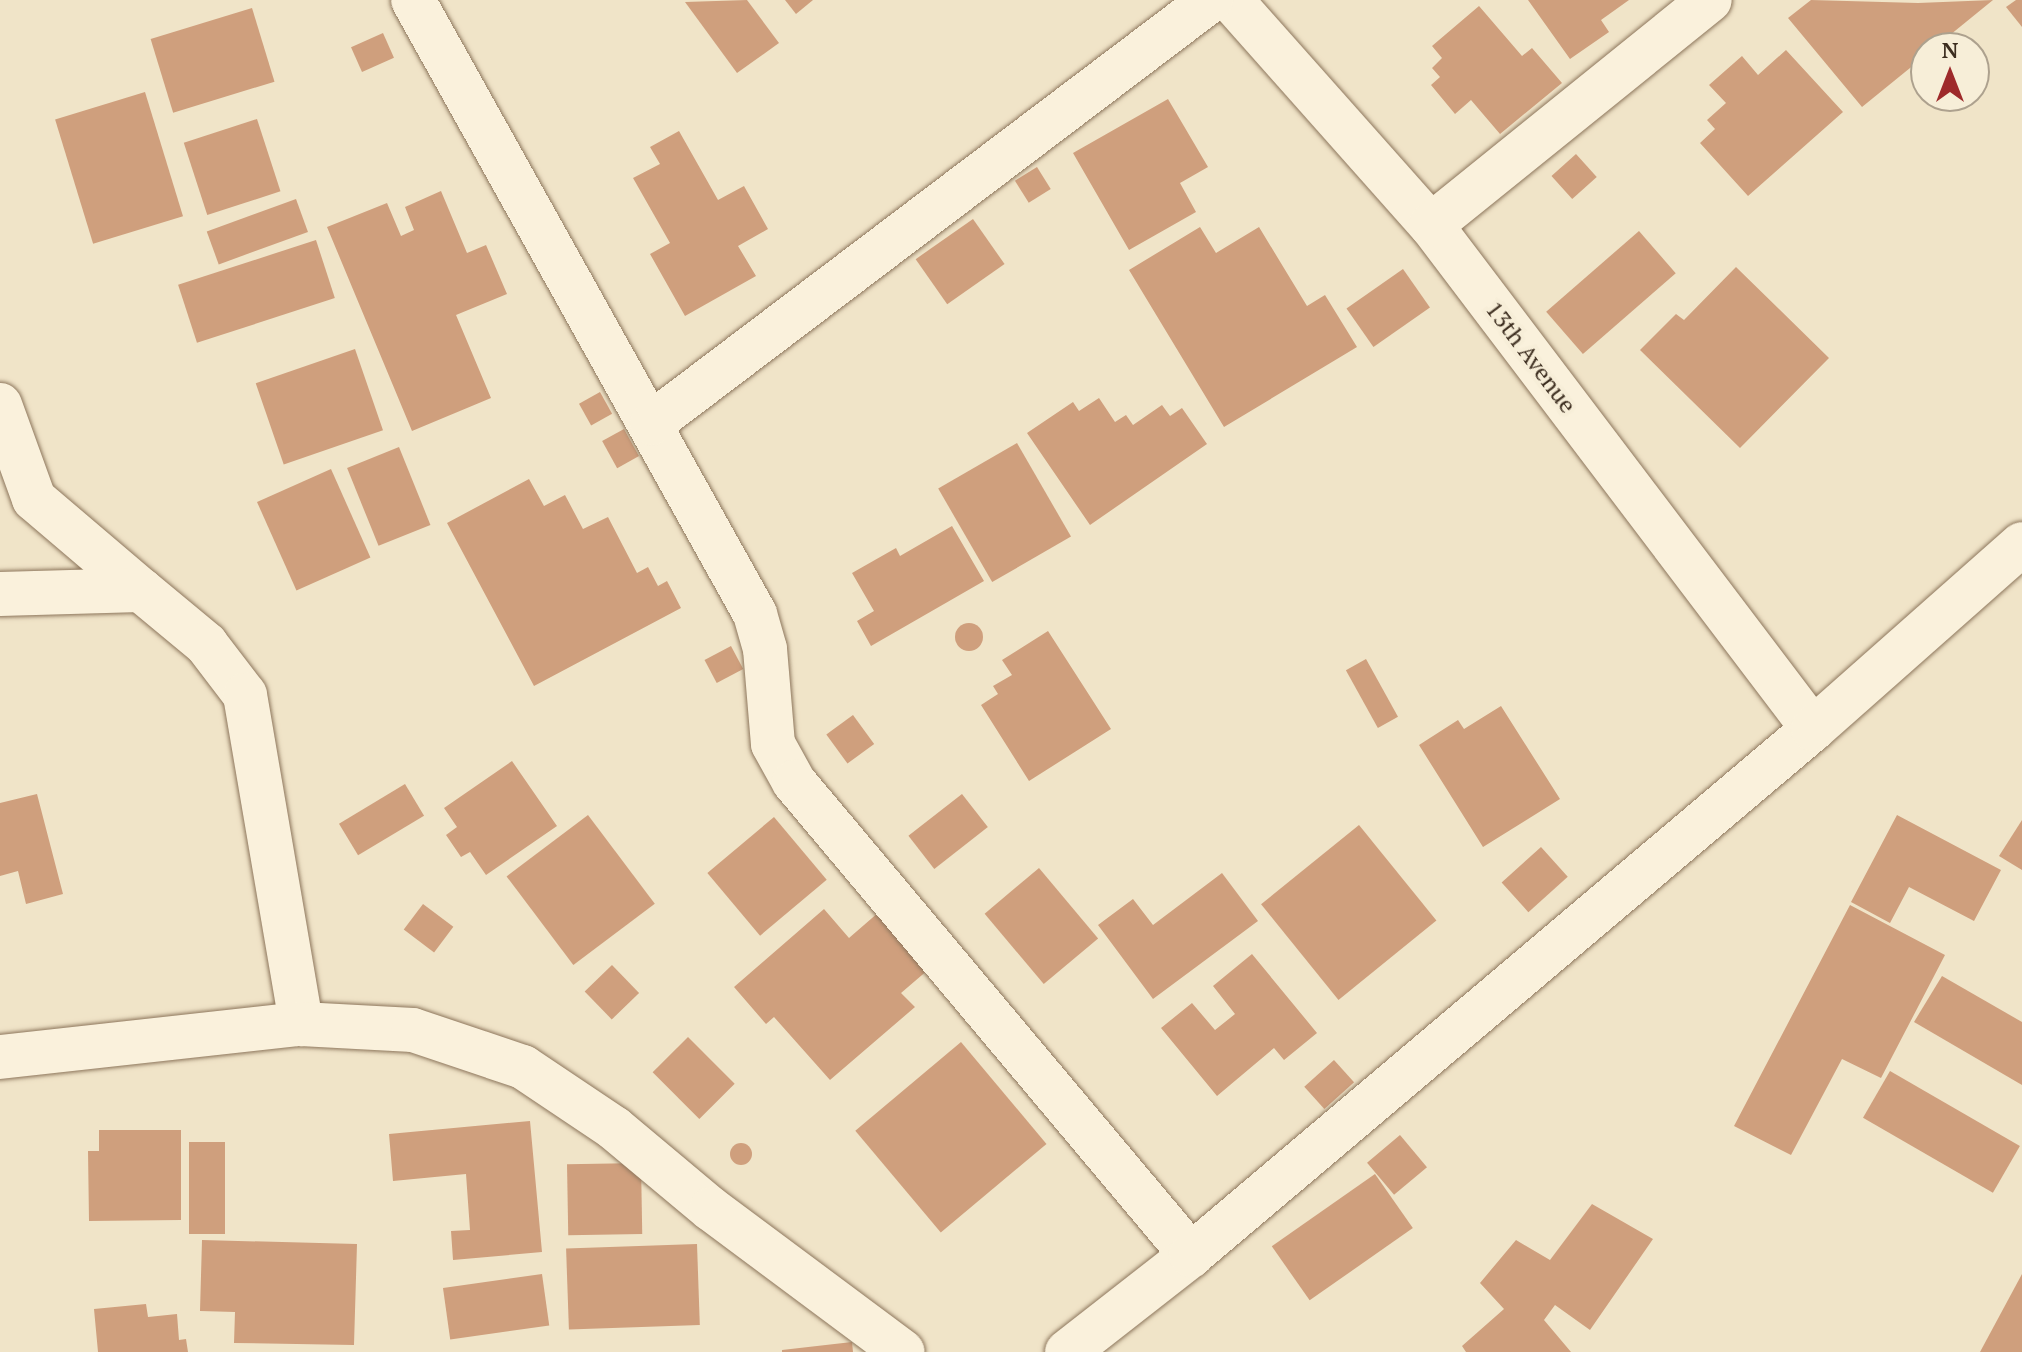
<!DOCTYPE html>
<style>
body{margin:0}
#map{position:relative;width:2022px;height:1352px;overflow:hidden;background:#f0e4c8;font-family:"PT Serif",serif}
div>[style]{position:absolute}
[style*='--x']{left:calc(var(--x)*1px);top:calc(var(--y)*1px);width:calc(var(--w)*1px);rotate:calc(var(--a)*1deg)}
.building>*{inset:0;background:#cf9f7d;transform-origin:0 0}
.round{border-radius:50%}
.roads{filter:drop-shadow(0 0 2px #8d765c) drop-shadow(0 0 2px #8d765c)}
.minor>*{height:44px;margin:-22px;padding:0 22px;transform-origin:22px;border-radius:22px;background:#faf1dc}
span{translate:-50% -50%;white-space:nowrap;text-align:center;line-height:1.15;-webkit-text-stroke:8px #f7eed8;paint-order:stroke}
.street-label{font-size:24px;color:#3d2e20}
.north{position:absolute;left:1910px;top:32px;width:80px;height:80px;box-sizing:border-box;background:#f7eed8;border:2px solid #ada18e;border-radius:50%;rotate:0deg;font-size:22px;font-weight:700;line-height:32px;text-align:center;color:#3d2e20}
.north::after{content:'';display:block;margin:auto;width:28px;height:36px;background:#9e2a2b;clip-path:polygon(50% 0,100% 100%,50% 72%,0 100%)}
</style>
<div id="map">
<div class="building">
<i style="clip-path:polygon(747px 0,779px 43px,737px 73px,685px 2px)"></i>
<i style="clip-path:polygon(785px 0,813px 0,796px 14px)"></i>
<i style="clip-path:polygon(1528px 0,1629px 0,1601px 20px,1609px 32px,1570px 59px)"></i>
<i style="clip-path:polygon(1811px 0,1918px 3px,1993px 0,1934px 48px,1926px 48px,1926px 55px,1862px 107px,1788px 18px)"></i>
<i style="clip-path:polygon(2016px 0,2022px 0,2022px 27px,2006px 7px)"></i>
<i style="clip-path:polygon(1479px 6px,1522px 56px,1532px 48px,1562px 83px,1500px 134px,1471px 100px,1455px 114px,1431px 85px,1440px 77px,1432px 68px,1442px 58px,1432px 46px)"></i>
<i style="left:252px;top:8px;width:77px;height:106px;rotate:73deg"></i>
<i style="left:383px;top:33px;width:27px;height:35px;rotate:66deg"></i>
<i style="clip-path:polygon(1786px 50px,1843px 112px,1748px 196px,1700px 143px,1715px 129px,1707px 120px,1726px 103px,1709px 85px,1742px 56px,1758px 75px)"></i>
<i style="left:145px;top:92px;width:130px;height:94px;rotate:73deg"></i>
<i style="clip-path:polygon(1168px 99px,1208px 167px,1180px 183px,1196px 212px,1129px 250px,1073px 153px)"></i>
<i style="left:257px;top:119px;width:76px;height:77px;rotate:72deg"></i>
<i style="clip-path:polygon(679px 131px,718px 200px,744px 186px,768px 229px,738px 246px,756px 276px,685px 316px,650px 254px,670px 243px,633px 178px,660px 164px,650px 147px)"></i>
<i style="left:1576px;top:154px;width:31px;height:33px;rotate:48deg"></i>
<i style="left:1037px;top:167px;width:26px;height:26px;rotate:58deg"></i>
<i style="clip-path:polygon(441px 191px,467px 253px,486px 245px,507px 294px,456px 315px,491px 398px,412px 431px,327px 227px,387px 203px,401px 236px,414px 230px,405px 207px)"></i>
<i style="left:296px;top:199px;width:35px;height:95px;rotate:70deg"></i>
<i style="left:973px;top:219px;width:55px;height:70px;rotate:55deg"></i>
<i style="clip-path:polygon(1200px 227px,1216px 253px,1259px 227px,1307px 306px,1325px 295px,1357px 347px,1224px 427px,1129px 270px)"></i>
<i style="left:1639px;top:231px;width:56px;height:123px;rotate:49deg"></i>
<i style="left:316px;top:240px;width:61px;height:145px;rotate:72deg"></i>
<i style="clip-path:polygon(1736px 267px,1829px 358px,1740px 448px,1640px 350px,1676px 314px,1684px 320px)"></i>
<i style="left:1403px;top:269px;width:47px;height:69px;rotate:55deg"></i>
<i style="left:355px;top:349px;width:86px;height:105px;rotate:71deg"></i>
<i style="left:600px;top:392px;width:25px;height:24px;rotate:61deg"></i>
<i style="clip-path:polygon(1099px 398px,1115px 422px,1126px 415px,1133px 425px,1162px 405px,1170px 416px,1182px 408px,1207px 444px,1090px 525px,1027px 433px,1073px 402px,1079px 411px)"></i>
<i style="left:624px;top:429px;width:31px;height:25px;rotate:61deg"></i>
<i style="left:1017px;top:443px;width:108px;height:91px;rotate:60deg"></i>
<i style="left:399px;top:447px;width:84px;height:56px;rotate:68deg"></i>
<i style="left:331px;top:469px;width:97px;height:81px;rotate:66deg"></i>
<i style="clip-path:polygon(529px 479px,544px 506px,565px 495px,583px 529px,608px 517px,637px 573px,648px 567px,658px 586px,667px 581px,681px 608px,534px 686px,447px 523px)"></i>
<i style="clip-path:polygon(952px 526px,984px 581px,871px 646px,857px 621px,874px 611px,852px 573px,896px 548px,900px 556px)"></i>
<i class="round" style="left:955px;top:623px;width:28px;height:28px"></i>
<i style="clip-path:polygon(1048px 631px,1111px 729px,1029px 781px,981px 705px,998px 694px,993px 686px,1012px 675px,1002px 660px)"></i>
<i style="left:731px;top:646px;width:26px;height:30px;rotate:62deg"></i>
<i style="left:1366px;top:659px;width:66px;height:23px;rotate:61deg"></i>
<i style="clip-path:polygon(1501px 706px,1560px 799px,1483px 847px,1419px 745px,1458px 720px,1464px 729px)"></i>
<i style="left:853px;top:715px;width:36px;height:33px;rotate:54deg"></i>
<i style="clip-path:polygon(512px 761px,557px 826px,486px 875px,470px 852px,461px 857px,446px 835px,457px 827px,444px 808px)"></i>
<i style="left:405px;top:784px;width:37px;height:77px;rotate:59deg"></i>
<i style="clip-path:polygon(37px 794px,63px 894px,26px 904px,18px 871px,0 876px,0 803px)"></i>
<i style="left:962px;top:794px;width:42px;height:68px;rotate:52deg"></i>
<i style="left:588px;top:815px;width:111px;height:102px;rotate:53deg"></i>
<i style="clip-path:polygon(1897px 815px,2001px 870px,1974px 921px,1909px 887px,1890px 923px,1851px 902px)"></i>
<i style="left:774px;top:817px;width:82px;height:87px;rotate:50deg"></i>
<i style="clip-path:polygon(2022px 820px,2022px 870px,1999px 856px)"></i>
<i style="left:1359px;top:825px;width:123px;height:126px;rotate:51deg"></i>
<i style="left:1541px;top:847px;width:40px;height:53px;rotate:48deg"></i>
<i style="left:1039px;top:868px;width:92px;height:71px;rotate:50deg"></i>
<i style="clip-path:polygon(1222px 873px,1258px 921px,1153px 999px,1098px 925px,1133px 899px,1153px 925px)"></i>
<i style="left:423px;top:904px;width:38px;height:32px;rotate:37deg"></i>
<i style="clip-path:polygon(1850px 905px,1945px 955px,1881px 1078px,1842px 1059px,1791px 1155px,1734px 1126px)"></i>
<i style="clip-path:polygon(824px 909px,849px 938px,879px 912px,929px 969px,901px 993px,915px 1007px,830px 1080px,774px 1017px,766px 1024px,734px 987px)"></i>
<i style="clip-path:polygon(1252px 954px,1317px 1033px,1284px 1060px,1274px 1048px,1217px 1096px,1161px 1028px,1192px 1003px,1215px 1030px,1235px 1014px,1213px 986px)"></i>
<i style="left:612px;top:965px;width:39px;height:38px;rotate:46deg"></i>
<i style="clip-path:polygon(1942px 976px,2022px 1022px,2022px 1085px,1914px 1022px)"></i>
<i style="left:688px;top:1037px;width:66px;height:50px;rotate:45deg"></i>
<i style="left:961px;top:1042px;width:133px;height:138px;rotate:50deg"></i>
<i style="left:1334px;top:1060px;width:30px;height:40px;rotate:48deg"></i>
<i style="left:1890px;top:1071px;width:150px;height:54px;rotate:30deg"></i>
<i style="clip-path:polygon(530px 1121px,542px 1252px,453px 1260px,451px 1231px,470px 1230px,466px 1174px,393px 1181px,389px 1134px)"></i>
<i style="clip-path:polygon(99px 1130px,181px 1130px,181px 1220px,89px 1221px,88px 1151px,99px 1151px)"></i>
<i style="left:1400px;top:1135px;width:42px;height:43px;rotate:50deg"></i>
<i style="left:189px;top:1142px;width:36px;height:92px"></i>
<i class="round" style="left:730px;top:1143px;width:22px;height:22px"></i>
<i style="left:641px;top:1163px;width:71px;height:74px;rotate:89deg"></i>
<i style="left:1375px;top:1174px;width:66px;height:126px;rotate:55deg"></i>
<i style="clip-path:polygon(1592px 1204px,1653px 1239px,1590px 1330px,1555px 1305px,1544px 1320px,1571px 1352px,1466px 1352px,1462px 1346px,1504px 1309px,1480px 1283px,1516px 1240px,1550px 1260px)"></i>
<i style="clip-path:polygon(202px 1240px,357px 1244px,354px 1345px,234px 1343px,235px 1312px,200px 1311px)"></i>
<i style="left:697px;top:1244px;width:81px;height:131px;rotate:88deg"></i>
<i style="left:542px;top:1274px;width:52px;height:100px;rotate:82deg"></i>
<i style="clip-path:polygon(2022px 1274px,2022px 1352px,1980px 1352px)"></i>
<i style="clip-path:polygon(146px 1304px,148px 1317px,177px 1314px,179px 1340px,186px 1339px,188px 1352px,98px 1352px,94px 1309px)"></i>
<i style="clip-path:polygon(852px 1342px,853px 1352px,782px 1352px,782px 1350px)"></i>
</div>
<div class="roads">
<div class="minor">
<i style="--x:413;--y:0;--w:703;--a:60.88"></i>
<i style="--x:755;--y:614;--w:36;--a:74"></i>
<i style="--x:765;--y:649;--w:95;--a:85.2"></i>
<i style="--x:773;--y:744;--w:43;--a:61.1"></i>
<i style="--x:794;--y:782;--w:618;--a:49.99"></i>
<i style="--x:1231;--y:0;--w:301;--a:48.4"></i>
<i style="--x:1431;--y:225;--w:632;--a:52.84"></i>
<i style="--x:1431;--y:225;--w:358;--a:-38.9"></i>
<i style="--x:0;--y:405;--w:100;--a:70.1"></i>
<i style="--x:34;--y:499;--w:140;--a:40.4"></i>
<i style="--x:652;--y:423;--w:701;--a:-37.12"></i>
<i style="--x:0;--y:594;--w:141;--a:-1.6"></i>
<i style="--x:141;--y:590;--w:85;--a:39.7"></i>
<i style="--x:206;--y:644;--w:64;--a:52.6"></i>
<i style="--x:245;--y:695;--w:334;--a:80.3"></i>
<i style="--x:0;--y:1057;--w:303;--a:-6.3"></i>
<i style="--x:301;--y:1024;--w:112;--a:3.1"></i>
<i style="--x:413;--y:1030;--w:116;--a:18.6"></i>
<i style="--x:523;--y:1067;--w:110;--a:33.8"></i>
<i style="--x:614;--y:1128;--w:126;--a:39.9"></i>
<i style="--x:711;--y:1209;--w:239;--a:36.7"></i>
<i style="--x:1067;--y:1352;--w:157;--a:-38"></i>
<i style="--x:1191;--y:1255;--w:815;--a:-40.22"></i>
<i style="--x:1813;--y:729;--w:279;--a:-41.5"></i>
</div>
</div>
<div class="street-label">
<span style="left:1531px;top:357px;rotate:53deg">13th Avenue</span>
</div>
<div class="north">N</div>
</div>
